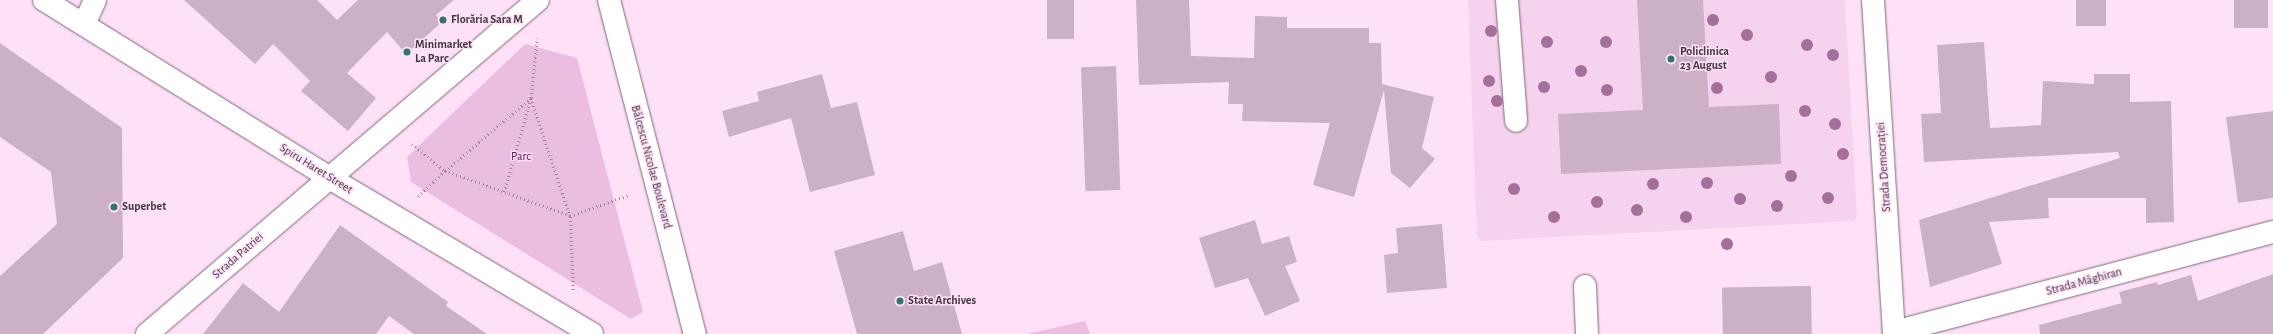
<!DOCTYPE html>
<meta charset="utf-8">
<style>
body{margin:0}
#map{position:relative;width:2273px;height:334px;overflow:hidden;background:#fee1f7;font-family:"Alegreya Sans",sans-serif}
div>[style]{position:absolute}
[style*='--x']{left:calc(var(--x)*1px);top:calc(var(--y)*1px);width:calc(var(--w)*1px);rotate:calc(var(--a)*1deg)}
.built>*{inset:0;background:#f5d2ed}
.green>*{inset:0;background:#ebbde0}
.building>*{inset:0;background:#ccb1c6;transform-origin:0 0}
.path>*{height:2.5px;margin-top:-1.25px;transform-origin:0;background:repeating-linear-gradient(90deg,#9b8796 0 1px,transparent 0 4px)}
.roads{filter:drop-shadow(0 0 1px #81687b) drop-shadow(0 0 1px #81687b)}
.minor>*{height:22px;margin:-11px;padding:0 11px;transform-origin:11px;border-radius:11px;background:#fff}
.trees>*{width:12px;height:12px;margin:-6px;border-radius:50%;background:#a56f9c}
.dots>*{width:11px;height:11px;translate:-50% -50%;box-sizing:border-box;border:2px solid #fee1f7;border-radius:50%}
span{translate:-50% -50%;white-space:nowrap;text-align:center;line-height:1.15;-webkit-text-stroke:3px #fee1f7;paint-order:stroke}
.poi-label{font-size:12px;color:#443941;font-weight:700}
.left{translate:0 -50%;text-align:left}
.park-label{font-size:12px;color:#5c1252}
.street-label{font-size:12px;color:#443941}
</style>
<div id="map">
<div class="built">
<i style="clip-path:polygon(1468px 0,1845px 0,1857px 218px,1853px 221px,1481px 241px,1477px 235px)"></i>
</div>
<div class="green">
<i style="clip-path:polygon(525px 44px,577px 58px,643px 312px,631px 319px,411px 182px,407px 157px)"></i>
<i style="clip-path:polygon(1085px 321px,1090px 334px,1027px 334px)"></i>
</div>
<div class="building">
<i style="clip-path:polygon(184px 0,317px 0,337px 20px,358px 0,454px 0,436px 15px,442px 22px,406px 54px,387px 32px,347px 73px,376px 98px,348px 131px,301px 91px,310px 81px,273px 44px,255px 64px)"></i>
<i style="left:1047px;top:0;width:27px;height:39px"></i>
<i style="clip-path:polygon(1136px 0,1189px 0,1191px 56px,1254px 58px,1255px 16px,1287px 17px,1287px 28px,1369px 28px,1369px 43px,1381px 43px,1382px 84px,1434px 97px,1422px 148px,1435px 159px,1410px 188px,1391px 173px,1384px 90px,1354px 197px,1313px 185px,1330px 123px,1242px 121px,1243px 104px,1228px 104px,1229px 82px,1139px 85px)"></i>
<i style="clip-path:polygon(1637px 0,1703px 0,1709px 107px,1779px 104px,1781px 164px,1561px 174px,1558px 114px,1643px 110px)"></i>
<i style="left:2076px;top:0;width:30px;height:26px"></i>
<i style="left:2234px;top:0;width:34px;height:28px"></i>
<i style="clip-path:polygon(1984px 42px,1990px 128px,2041px 125px,2043px 81px,2094px 84px,2094px 74px,2130px 74px,2130px 102px,2171px 101px,2174px 222px,2146px 223px,2146px 198px,2048px 198px,2049px 218px,1989px 222px,2002px 264px,1930px 287px,1919px 220px,2120px 158px,2118px 152px,1924px 162px,1921px 114px,1941px 113px,1937px 45px)"></i>
<i style="clip-path:polygon(0 43px,122px 128px,123px 258px,43px 334px,0 334px,0 276px,57px 224px,51px 172px,0 137px)"></i>
<i style="left:1116px;top:66px;width:124px;height:35px;rotate:88deg"></i>
<i style="clip-path:polygon(822px 74px,831px 108px,857px 102px,875px 175px,810px 192px,791px 118px,729px 137px,722px 111px,759px 101px,757px 92px)"></i>
<i style="clip-path:polygon(2273px 111px,2273px 198px,2238px 203px,2226px 117px)"></i>
<i style="clip-path:polygon(1255px 220px,1262px 244px,1289px 236px,1297px 262px,1285px 266px,1300px 301px,1265px 316px,1248px 278px,1215px 288px,1199px 238px)"></i>
<i style="clip-path:polygon(1442px 224px,1447px 288px,1387px 293px,1384px 255px,1398px 253px,1396px 228px)"></i>
<i style="clip-path:polygon(340px 225px,448px 302px,446px 306px,487px 334px,414px 334px,389px 316px,376px 334px,203px 334px,243px 283px,279px 312px)"></i>
<i style="clip-path:polygon(903px 231px,914px 271px,942px 262px,962px 334px,857px 334px,834px 251px)"></i>
<i style="clip-path:polygon(2273px 274px,2273px 334px,2040px 334px,2039px 325px,2122px 303px,2119px 292px,2157px 282px,2158px 285px,2191px 275px,2198px 301px)"></i>
<i style="left:1811px;top:286px;width:48px;height:89px;rotate:89deg"></i>
</div>
<div class="path">
<i style="--x:531;--y:98;--w:124;--a:71.7"></i>
<i style="--x:570;--y:216;--w:133;--a:-160.2"></i>
<i style="--x:445;--y:171;--w:113;--a:-40.3"></i>
<i style="--x:412;--y:144;--w:43;--a:39.3"></i>
<i style="--x:445;--y:171;--w:39;--a:136"></i>
<i style="--x:504;--y:192;--w:98;--a:-74"></i>
<i style="--x:531;--y:98;--w:60;--a:-84.3"></i>
<i style="--x:573;--y:290;--w:74;--a:-92.3"></i>
<i style="--x:570;--y:216;--w:63;--a:-19.6"></i>
</div>
<div class="roads">
<div class="minor">
<i style="--x:44;--y:0;--w:335;--a:31.9"></i>
<i style="--x:328;--y:177;--w:307;--a:30.7"></i>
<i style="--x:609;--y:0;--w:345;--a:75.6"></i>
<i style="--x:1507;--y:0;--w:121;--a:85.7"></i>
<i style="--x:1873;--y:0;--w:335;--a:86.4"></i>
<i style="--x:84;--y:24;--w:26;--a:-65"></i>
<i style="--x:1585;--y:286;--w:48;--a:87.6"></i>
<i style="--x:1894;--y:332;--w:392;--a:-14.8"></i>
<i style="--x:147;--y:334;--w:514;--a:-40.5"></i>
</div>
</div>
<div class="trees">
<i style="left:1713px;top:20px"></i>
<i style="left:1491px;top:31px"></i>
<i style="left:1747px;top:35px"></i>
<i style="left:1547px;top:42px"></i>
<i style="left:1606px;top:42px"></i>
<i style="left:1807px;top:45px"></i>
<i style="left:1833px;top:55px"></i>
<i style="left:1581px;top:71px"></i>
<i style="left:1771px;top:77px"></i>
<i style="left:1489px;top:81px"></i>
<i style="left:1544px;top:87px"></i>
<i style="left:1717px;top:88px"></i>
<i style="left:1607px;top:90px"></i>
<i style="left:1497px;top:101px"></i>
<i style="left:1805px;top:111px"></i>
<i style="left:1835px;top:124px"></i>
<i style="left:1843px;top:154px"></i>
<i style="left:1791px;top:176px"></i>
<i style="left:1707px;top:183px"></i>
<i style="left:1653px;top:184px"></i>
<i style="left:1514px;top:189px"></i>
<i style="left:1828px;top:198px"></i>
<i style="left:1740px;top:199px"></i>
<i style="left:1597px;top:202px"></i>
<i style="left:1777px;top:206px"></i>
<i style="left:1637px;top:210px"></i>
<i style="left:1554px;top:217px"></i>
<i style="left:1686px;top:217px"></i>
<i style="left:1727px;top:244px"></i>
</div>
<div class="dots">
<i style="left:443px;top:20px;background:#2f766d"></i>
<i style="left:407px;top:52px;background:#2f766d"></i>
<i style="left:1671px;top:59px;background:#2f766d"></i>
<i style="left:114px;top:207px;background:#2f766d"></i>
<i style="left:900px;top:301px;background:#2f766d"></i>
</div>
<div class="poi-label">
<span class="left" style="left:451px;top:20px">Florăria Sara M</span>
<span class="left" style="left:415px;top:52px">Minimarket<br>La Parc</span>
<span class="left" style="left:1680px;top:59px">Policlinica<br>23 August</span>
<span class="left" style="left:122px;top:207px">Superbet</span>
<span class="left" style="left:908px;top:301px">State Archives</span>
</div>
<div class="park-label">
<span style="left:521px;top:157px">Parc</span>
</div>
<div class="street-label">
<span style="left:651px;top:167px;rotate:75deg">Bălcescu Nicolae Boulevard</span>
<span style="left:1884px;top:167px;rotate:-94deg">Strada Democrației</span>
<span style="left:316px;top:169px;rotate:32deg">Spiru Haret Street</span>
<span style="left:238px;top:256px;rotate:-41deg">Strada Patriei</span>
<span style="left:2084px;top:282px;rotate:-15deg">Strada Măghiran</span>
</div>
</div>
